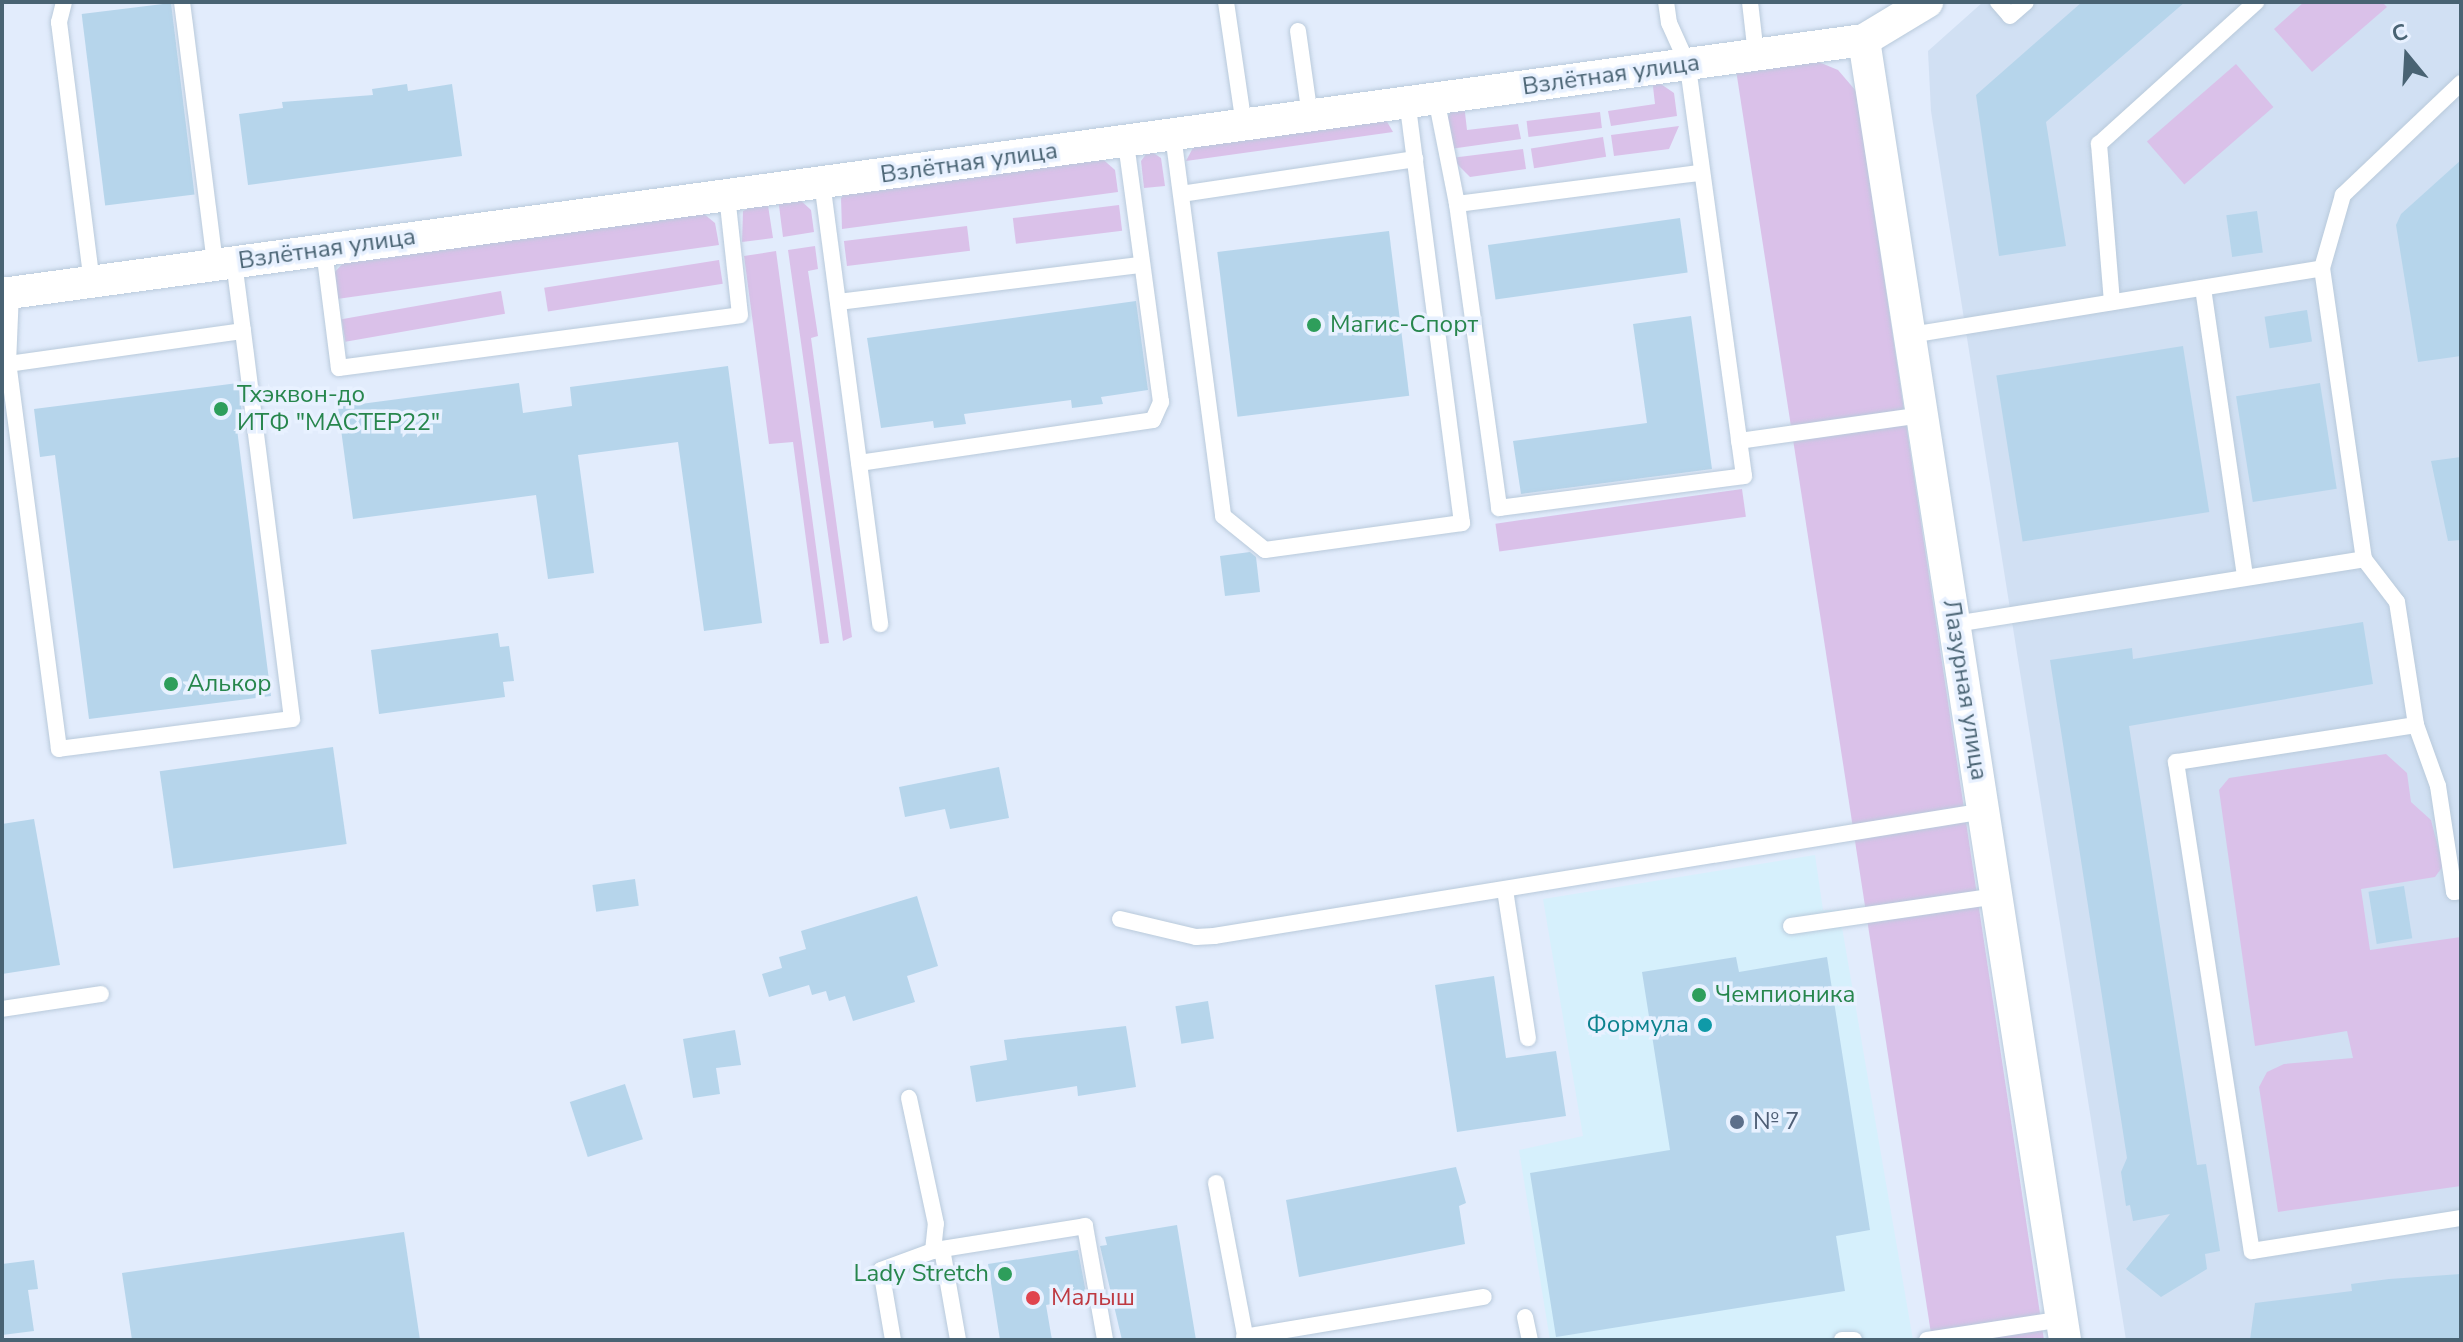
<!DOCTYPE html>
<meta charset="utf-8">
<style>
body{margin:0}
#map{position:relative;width:2463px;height:1342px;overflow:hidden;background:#e2ecfc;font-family:"Nunito Sans",sans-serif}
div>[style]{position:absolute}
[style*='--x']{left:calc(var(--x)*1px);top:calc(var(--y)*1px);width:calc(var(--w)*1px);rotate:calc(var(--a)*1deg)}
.residential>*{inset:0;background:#d1e0f3}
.commercial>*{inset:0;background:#d6f0fc}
.green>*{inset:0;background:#dac1e9;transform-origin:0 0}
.building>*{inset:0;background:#b6d5eb;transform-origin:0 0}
.roads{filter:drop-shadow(0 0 2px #b9cadb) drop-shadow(0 0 2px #b9cadb)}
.service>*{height:16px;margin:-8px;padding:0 8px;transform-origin:8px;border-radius:8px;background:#fff}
.minor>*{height:32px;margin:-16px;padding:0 16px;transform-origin:16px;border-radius:16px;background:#fff}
.dots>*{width:22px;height:22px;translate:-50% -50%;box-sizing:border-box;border:4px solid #e8f1ff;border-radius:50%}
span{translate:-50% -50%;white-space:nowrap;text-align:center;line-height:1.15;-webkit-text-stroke:7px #e8f1ff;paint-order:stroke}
.street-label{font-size:24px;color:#496373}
.leisure-label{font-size:24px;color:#27864d}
.left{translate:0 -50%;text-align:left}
.right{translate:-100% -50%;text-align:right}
.culture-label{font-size:24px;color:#0d838f}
.service-label{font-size:24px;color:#4e5e75}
.health-label{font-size:24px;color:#be3a42}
.frame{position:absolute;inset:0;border:4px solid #496373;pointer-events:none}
.north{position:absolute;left:2367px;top:16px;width:80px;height:80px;-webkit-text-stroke:6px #e8f1ff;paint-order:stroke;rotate:342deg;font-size:22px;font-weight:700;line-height:32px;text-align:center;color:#496373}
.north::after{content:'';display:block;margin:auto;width:28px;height:36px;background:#496373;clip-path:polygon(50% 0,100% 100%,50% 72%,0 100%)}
</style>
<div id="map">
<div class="residential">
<i style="clip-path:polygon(1983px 2px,2461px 2px,2461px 1340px,2126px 1340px,1931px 111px,1928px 51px)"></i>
</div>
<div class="commercial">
<i style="clip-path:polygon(1815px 855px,1823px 910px,1839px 910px,1913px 1340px,1550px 1340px,1519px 1150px,1583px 1136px,1543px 899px)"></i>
</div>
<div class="green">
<i style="clip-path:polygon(2304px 2px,2382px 2px,2387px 7px,2312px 72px,2274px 29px)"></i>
<i style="clip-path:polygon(1809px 58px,1838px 70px,1856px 91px,2044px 1340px,1932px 1340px,1736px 70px)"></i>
<i style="left:2236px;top:64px;width:57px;height:118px;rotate:49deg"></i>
<i style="clip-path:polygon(1652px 78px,1674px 93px,1677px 116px,1611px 126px,1608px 111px,1655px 104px)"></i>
<i style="clip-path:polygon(1464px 104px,1467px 130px,1518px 124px,1521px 139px,1450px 149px,1446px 121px,1451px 111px)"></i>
<i style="left:1600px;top:112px;width:16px;height:74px;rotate:83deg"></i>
<i style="clip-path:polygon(1386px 120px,1393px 132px,1186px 161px,1196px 142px)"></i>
<i style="clip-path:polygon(1679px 126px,1669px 149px,1614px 156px,1611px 135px)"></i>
<i style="left:1603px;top:137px;width:20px;height:73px;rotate:81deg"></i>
<i style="clip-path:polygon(1523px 149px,1526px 169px,1470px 177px,1451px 158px)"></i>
<i style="clip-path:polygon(1149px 150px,1161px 158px,1165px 186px,1144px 188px,1141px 161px)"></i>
<i style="clip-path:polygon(1098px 155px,1115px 170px,1118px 192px,842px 229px,841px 198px,848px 190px)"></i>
<i style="clip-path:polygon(797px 197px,811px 210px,814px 232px,783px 237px,778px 198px)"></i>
<i style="clip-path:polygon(767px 199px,773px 238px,742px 242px,743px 211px)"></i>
<i style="left:1119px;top:205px;width:26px;height:107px;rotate:83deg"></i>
<i style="clip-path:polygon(704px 214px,715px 223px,719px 245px,337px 299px,333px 274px,347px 259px)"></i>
<i style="left:967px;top:226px;width:25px;height:124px;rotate:83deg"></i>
<i style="clip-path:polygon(815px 246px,818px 269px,808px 271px,818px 336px,811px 338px,852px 637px,843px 641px,788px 250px)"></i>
<i style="clip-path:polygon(776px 251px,829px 643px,820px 644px,793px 442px,769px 444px,744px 256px)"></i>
<i style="left:719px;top:260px;width:24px;height:177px;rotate:81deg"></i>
<i style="left:501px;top:291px;width:23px;height:162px;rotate:80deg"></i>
<i style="left:1742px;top:489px;width:28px;height:249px;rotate:82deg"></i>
<i style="clip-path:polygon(2386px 754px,2407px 773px,2411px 802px,2431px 820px,2443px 866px,2435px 877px,2361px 889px,2370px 950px,2461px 937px,2461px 1186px,2278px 1212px,2259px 1087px,2267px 1072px,2284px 1064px,2353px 1058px,2347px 1031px,2255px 1046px,2219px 790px,2229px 778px)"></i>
</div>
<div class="building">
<i style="clip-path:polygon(2082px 2px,2185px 2px,2046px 122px,2066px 246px,1999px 256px,1976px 95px)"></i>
<i style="left:171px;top:3px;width:193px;height:90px;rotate:83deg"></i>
<i style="clip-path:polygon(407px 84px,408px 91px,452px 84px,462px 156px,248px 185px,239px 114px,283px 108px,282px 102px,373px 95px,372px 89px)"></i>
<i style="clip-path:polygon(2461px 160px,2461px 356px,2418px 362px,2396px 225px,2401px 214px)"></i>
<i style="left:2257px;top:211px;width:42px;height:31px;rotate:82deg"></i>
<i style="left:1680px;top:218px;width:55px;height:194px;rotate:82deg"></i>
<i style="left:1389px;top:231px;width:166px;height:173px;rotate:83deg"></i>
<i style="clip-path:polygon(1136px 301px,1148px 390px,1101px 397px,1103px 404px,1072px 408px,1071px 400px,964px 414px,966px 424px,934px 428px,933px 421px,881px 428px,867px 338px)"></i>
<i style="left:2307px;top:310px;width:32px;height:43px;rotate:81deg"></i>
<i style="clip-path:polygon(1691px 316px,1712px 469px,1521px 494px,1513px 441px,1647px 423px,1633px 324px)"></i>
<i style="left:2183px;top:346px;width:168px;height:189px;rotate:81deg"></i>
<i style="clip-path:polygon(728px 366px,762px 623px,704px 631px,678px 442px,578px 455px,594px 573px,548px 579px,536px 495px,353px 519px,338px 407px,519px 383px,523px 413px,572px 406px,570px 387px)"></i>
<i style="clip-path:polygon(238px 383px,244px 428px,237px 429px,271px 696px,89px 719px,55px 455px,40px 457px,34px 409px)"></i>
<i style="left:2320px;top:383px;width:107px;height:85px;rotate:81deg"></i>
<i style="clip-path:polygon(2461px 457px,2461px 540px,2448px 541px,2431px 461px)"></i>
<i style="clip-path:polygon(1250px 552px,1256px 557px,1260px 592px,1225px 596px,1220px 556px)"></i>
<i style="clip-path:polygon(2363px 622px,2373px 684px,2129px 726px,2197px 1165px,2206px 1164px,2220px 1251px,2205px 1254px,2207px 1269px,2161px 1297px,2126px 1269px,2170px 1214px,2133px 1221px,2130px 1205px,2126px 1206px,2121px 1172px,2127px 1158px,2050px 660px,2132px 648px,2133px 659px)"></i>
<i style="clip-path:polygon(498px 633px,500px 647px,509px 646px,514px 681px,503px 682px,505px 697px,379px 714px,371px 650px)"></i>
<i style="left:333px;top:747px;width:98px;height:175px;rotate:82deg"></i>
<i style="clip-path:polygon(999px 767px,1009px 818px,950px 829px,945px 809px,905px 817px,899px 787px)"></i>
<i style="clip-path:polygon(34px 819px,60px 965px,2px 974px,2px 824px)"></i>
<i style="left:635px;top:879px;width:27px;height:43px;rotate:82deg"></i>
<i style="left:2404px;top:886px;width:53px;height:36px;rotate:81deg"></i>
<i style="clip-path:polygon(917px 896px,938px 966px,907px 976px,915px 1002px,853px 1021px,845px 996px,829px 1001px,826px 991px,812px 995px,809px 985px,769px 997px,762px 974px,782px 968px,779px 957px,806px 949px,801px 931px)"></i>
<i style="clip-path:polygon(1736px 957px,1739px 972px,1827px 957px,1870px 1230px,1836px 1236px,1845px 1291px,1556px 1337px,1530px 1173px,1670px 1150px,1642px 972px)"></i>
<i style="clip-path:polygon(1494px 976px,1506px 1058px,1556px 1051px,1566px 1116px,1457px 1132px,1435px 985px)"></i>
<i style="left:1208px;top:1001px;width:38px;height:33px;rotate:81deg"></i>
<i style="clip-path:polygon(1126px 1026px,1136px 1087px,1078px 1096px,1077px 1086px,976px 1102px,970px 1066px,1007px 1060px,1004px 1040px)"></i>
<i style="clip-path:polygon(735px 1030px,741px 1065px,716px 1068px,720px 1094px,693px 1098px,683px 1039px)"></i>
<i style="left:625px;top:1084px;width:58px;height:58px;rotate:72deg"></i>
<i style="clip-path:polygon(1456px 1167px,1466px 1203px,1459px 1206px,1465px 1244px,1299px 1277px,1286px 1200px)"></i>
<i style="clip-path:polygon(1177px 1225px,1196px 1340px,1122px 1340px,1100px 1246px,1107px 1245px,1105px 1237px)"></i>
<i style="clip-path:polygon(404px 1232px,420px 1340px,132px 1340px,122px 1273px)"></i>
<i style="clip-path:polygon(1078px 1250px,1087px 1298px,1046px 1305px,1052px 1340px,1000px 1340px,988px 1264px)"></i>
<i style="clip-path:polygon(34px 1260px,38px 1289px,28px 1290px,34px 1331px,2px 1335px,2px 1264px)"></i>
<i style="clip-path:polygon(2461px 1274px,2461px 1340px,2250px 1340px,2255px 1303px,2352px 1291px,2351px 1284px,2389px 1279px)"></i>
</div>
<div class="roads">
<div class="service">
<i style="--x:64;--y:2;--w:21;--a:104"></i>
<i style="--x:59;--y:22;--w:262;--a:82.8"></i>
<i style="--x:182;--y:2;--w:265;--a:82.8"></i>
<i style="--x:1226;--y:2;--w:124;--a:81.7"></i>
<i style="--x:1750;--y:2;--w:53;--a:83.5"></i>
<i style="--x:1998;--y:2;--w:18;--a:49"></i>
<i style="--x:2010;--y:16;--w:21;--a:-41"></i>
<i style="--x:1298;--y:31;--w:86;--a:82"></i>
<i style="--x:2461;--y:83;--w:163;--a:136.5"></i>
<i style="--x:2343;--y:195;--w:76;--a:106"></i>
<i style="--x:2322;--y:268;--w:294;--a:81.8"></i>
<i style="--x:2364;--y:559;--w:54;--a:52.5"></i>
<i style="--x:2397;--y:602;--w:124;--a:81.2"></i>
<i style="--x:2416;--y:725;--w:65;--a:70.2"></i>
<i style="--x:2438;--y:786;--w:107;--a:81.4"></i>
<i style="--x:2454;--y:892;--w:7;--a:-8"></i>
<i style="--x:1436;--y:98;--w:108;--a:78.8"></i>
<i style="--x:1457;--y:204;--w:307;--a:82.1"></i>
<i style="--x:1499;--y:508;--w:247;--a:-7.4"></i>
<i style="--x:1744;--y:476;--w:415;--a:-97.8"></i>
<i style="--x:1688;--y:65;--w:46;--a:-114.3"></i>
<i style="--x:1669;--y:23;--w:21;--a:-98"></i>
<i style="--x:1173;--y:135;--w:384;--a:82.5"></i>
<i style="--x:1223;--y:516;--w:54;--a:39"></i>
<i style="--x:1265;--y:550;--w:199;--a:-7.8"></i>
<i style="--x:1462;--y:523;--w:425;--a:-97.4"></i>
<i style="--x:822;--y:182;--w:446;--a:82.5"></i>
<i style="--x:1181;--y:194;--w:237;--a:-8.5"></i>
<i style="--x:1457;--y:204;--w:244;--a:-7.3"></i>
<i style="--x:324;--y:250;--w:119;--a:82.8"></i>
<i style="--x:339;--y:368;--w:404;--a:-7.5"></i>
<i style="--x:740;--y:315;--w:121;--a:-96.2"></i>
<i style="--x:234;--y:262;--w:70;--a:82.6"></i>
<i style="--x:2203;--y:288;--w:291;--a:81.7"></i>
<i style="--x:838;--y:302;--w:304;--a:-7"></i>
<i style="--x:2112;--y:302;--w:159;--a:-94.7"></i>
<i style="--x:2099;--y:144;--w:212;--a:-42.1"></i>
<i style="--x:1910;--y:335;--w:417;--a:-9.2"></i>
<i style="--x:8;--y:364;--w:237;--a:-8"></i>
<i style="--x:243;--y:331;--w:391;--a:82.8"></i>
<i style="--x:292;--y:719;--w:235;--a:172.7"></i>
<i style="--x:59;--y:749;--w:388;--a:-97.5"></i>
<i style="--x:8;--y:364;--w:71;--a:-87.6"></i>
<i style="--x:1739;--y:441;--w:185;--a:-8.1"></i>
<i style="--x:859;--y:463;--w:297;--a:-8.3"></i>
<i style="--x:1153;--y:420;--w:20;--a:-66"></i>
<i style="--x:1161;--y:402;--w:262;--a:-97.7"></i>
<i style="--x:1955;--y:624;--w:414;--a:-9"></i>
<i style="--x:2416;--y:725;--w:243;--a:171.2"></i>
<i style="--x:2176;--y:762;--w:495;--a:81.2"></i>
<i style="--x:2252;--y:1251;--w:212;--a:-9"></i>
<i style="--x:1505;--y:890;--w:150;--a:81.2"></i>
<i style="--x:1120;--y:919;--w:78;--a:13.3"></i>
<i style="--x:1196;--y:937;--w:18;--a:-3"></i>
<i style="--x:1214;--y:936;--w:780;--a:-9.22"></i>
<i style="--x:1791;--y:926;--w:208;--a:-8.3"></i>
<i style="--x:2;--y:1009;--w:100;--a:-8.6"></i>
<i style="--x:1216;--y:1183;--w:160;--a:79.2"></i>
<i style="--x:942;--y:1249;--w:145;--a:-9.1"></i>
<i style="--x:1085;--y:1226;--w:116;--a:80"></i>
<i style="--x:933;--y:1251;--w:9;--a:-13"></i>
<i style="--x:942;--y:1249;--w:92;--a:80"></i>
<i style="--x:1525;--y:1317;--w:24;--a:78"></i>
<i style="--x:1244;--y:1337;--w:243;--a:-9.5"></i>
<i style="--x:893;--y:1340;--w:71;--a:-99.7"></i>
<i style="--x:881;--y:1270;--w:55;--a:-20.1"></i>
<i style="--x:933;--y:1251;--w:27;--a:-84"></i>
<i style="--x:936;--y:1224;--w:129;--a:-102.1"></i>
<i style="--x:1842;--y:1340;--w:12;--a:0"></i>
<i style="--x:1927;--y:1340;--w:137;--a:-8.8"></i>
</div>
<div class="minor">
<i style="--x:1864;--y:40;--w:1315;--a:81.21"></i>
<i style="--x:2;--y:294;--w:1879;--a:-7.77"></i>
<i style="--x:1864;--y:40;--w:74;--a:-31.1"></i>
</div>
</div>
<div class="dots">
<i style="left:1314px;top:325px;background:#2e9e5b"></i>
<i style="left:221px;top:409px;background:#2e9e5b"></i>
<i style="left:171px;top:684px;background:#2e9e5b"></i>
<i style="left:1699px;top:995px;background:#2e9e5b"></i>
<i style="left:1705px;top:1025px;background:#0f9aa8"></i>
<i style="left:1737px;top:1122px;background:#5c6f8a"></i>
<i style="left:1005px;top:1274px;background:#2e9e5b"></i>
<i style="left:1033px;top:1298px;background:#e0444e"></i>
</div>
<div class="street-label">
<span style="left:1611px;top:75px;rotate:-8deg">Взлётная улица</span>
<span style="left:969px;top:163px;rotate:-8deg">Взлётная улица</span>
<span style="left:327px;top:249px;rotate:-8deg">Взлётная улица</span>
<span style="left:1965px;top:690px;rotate:81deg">Лазурная улица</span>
</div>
<div class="leisure-label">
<span class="left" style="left:1330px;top:325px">Магис-Спорт</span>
<span class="left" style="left:237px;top:409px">Тхэквон-до<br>ИТФ "МАСТЕР22"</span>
<span class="left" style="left:187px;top:684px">Алькор</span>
<span class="left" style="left:1715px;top:995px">Чемпионика</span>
<span class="right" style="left:989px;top:1274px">Lady Stretch</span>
</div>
<div class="culture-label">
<span class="right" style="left:1689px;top:1025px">Формула</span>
</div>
<div class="service-label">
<span class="left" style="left:1753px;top:1122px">№ 7</span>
</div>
<div class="health-label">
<span class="left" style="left:1051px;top:1298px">Малыш</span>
</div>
<div class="frame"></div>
<div class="north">С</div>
</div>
